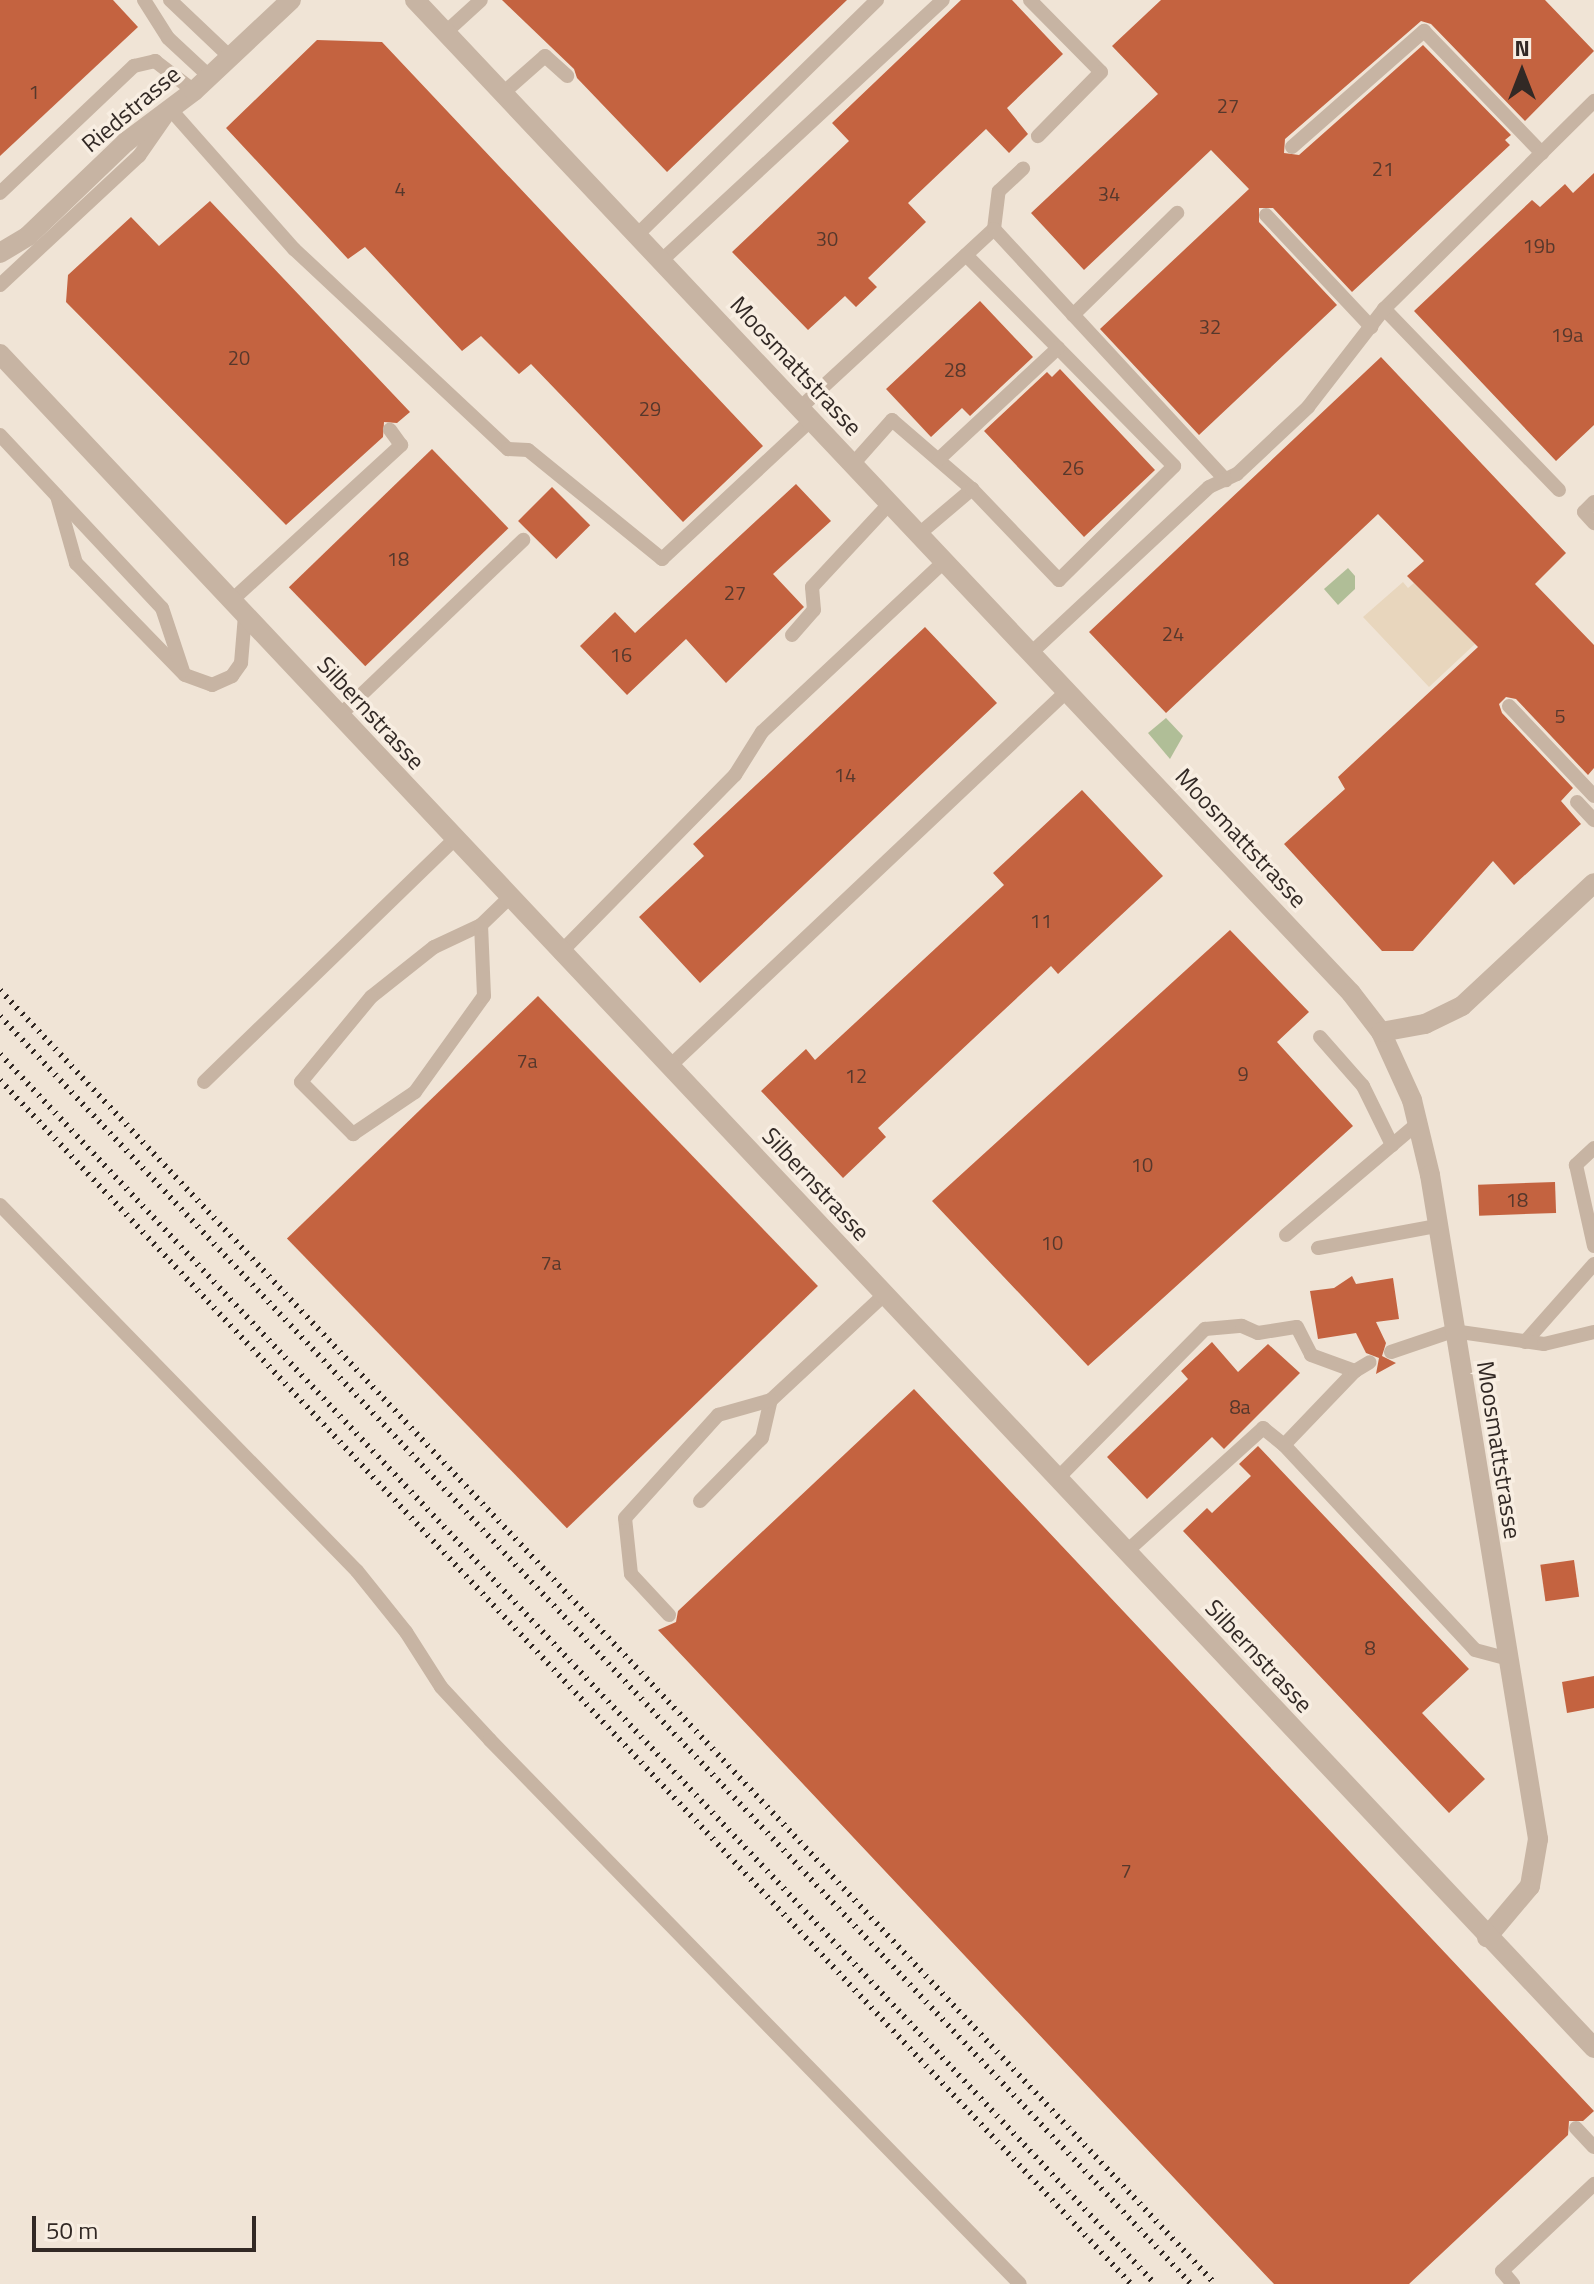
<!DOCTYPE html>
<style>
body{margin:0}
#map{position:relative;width:1594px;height:2284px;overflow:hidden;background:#f0e4d6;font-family:"Titillium Web",sans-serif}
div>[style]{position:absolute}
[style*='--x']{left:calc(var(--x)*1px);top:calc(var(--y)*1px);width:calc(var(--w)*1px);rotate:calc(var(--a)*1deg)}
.green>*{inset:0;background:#b0be97}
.plaza>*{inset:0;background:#e8d6bd}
.building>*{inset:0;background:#c46340;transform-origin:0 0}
.service>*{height:14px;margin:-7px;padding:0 7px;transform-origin:7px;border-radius:7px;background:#c7b4a3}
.minor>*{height:20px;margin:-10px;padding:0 10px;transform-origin:10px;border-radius:10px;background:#c7b4a3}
.tertiary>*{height:20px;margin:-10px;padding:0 10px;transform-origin:10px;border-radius:10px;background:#c7b4a3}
.rail>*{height:6px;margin-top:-3px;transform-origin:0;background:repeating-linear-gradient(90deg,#322925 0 2px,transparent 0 8px)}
span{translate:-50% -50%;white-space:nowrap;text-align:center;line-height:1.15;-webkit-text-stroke:7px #f8eee2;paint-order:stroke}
.number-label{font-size:20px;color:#56382c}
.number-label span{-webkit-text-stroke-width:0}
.street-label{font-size:24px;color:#322925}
.north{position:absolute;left:1482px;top:32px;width:80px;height:80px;-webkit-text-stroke:6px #f8eee2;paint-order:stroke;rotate:0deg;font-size:22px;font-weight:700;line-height:32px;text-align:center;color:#322925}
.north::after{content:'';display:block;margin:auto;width:28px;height:36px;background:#322925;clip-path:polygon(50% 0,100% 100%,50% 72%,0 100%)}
.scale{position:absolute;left:32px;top:2216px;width:224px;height:36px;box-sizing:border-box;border:4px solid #322925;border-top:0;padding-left:10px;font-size:24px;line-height:28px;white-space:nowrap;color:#322925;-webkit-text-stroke:6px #f8eee2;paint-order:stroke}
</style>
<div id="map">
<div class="green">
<i style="clip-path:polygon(1348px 568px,1355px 576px,1355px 589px,1338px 605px,1324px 589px)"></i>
<i style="clip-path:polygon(1166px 718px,1183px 736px,1170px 759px,1148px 733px)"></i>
</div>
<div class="plaza">
<i style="clip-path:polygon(1403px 582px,1408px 588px,1414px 583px,1475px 644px,1429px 687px,1363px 617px)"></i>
</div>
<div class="building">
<i style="clip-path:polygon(0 0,113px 0,138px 27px,0 156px)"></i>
<i style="clip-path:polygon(502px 0,847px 0,667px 172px,577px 78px,574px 69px)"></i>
<i style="clip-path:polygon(961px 0,1012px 0,1063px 54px,1007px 108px,1028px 134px,1009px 153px,986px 129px,908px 203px,926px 222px,868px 278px,877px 287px,856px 307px,845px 296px,808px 330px,732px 252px,849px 141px,832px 123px)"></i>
<i style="clip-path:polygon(1161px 0,1545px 0,1594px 51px,1525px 121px,1431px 24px,1421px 21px,1285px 139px,1284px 153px,1299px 155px,1423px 45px,1511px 135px,1505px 140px,1510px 145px,1352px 292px,1273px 208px,1259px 208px,1259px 222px,1337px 305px,1199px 435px,1100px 329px,1249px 189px,1211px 150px,1084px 270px,1031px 213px,1158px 94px,1112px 46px)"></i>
<i style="clip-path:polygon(317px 40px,382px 42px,763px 446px,683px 522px,531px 364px,519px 374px,481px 336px,462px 351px,365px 247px,348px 259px,226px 128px)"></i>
<i style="clip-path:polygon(1594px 173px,1594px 425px,1556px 461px,1414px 311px,1532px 200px,1540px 207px,1565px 184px,1573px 193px)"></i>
<i style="clip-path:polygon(210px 201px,410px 412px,397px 423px,384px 422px,383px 437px,286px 525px,66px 302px,68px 275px,131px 217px,159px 246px)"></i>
<i style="clip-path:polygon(980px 301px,1033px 357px,970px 416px,962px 408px,931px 437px,886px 389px)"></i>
<i style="clip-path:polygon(1381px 357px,1566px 553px,1535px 584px,1594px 645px,1594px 768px,1588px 775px,1516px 699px,1506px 697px,1499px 704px,1502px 713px,1573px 788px,1561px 801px,1581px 824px,1514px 885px,1493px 861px,1413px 951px,1382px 951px,1284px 844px,1345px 789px,1338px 777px,1478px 647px,1407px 576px,1424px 561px,1378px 514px,1166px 713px,1089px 632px)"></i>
<i style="clip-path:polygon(1060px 369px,1155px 470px,1084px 537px,984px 431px,1047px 372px,1052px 377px)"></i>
<i style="left:432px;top:449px;width:110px;height:199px;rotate:46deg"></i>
<i style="clip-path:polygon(796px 484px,831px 521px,773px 574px,804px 607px,726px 683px,686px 639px,627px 695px,580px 646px,615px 612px,635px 633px)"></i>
<i style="left:552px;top:487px;width:54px;height:48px;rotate:45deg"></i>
<i style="clip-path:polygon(925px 627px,997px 703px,700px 983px,639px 917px,704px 856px,693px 844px)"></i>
<i style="clip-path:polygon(1082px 790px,1163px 876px,1058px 974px,1051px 966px,878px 1128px,886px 1137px,843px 1178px,761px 1091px,806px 1049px,815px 1060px,1004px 885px,993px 873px)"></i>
<i style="clip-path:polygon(1230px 930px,1309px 1012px,1277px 1042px,1353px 1126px,1088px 1366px,932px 1201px)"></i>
<i style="left:538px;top:996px;width:403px;height:349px;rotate:46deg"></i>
<i style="left:1555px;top:1182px;width:31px;height:77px;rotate:88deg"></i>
<i style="clip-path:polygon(1352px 1276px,1356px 1284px,1393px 1278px,1399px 1319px,1376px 1322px,1386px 1343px,1382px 1356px,1396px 1363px,1376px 1374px,1379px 1358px,1366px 1353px,1356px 1333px,1318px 1339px,1310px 1291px,1334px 1288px)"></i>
<i style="clip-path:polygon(1212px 1342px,1238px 1372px,1268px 1344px,1300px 1373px,1224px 1449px,1212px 1437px,1147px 1499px,1107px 1457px,1188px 1379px,1181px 1371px)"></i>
<i style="clip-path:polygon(914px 1389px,1594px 2111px,1583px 2121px,1569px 2121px,1568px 2135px,1409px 2284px,1274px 2284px,658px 1630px,676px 1622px,678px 1611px)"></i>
<i style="clip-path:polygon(1258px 1446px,1469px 1669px,1422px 1713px,1485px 1779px,1449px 1813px,1183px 1531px,1207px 1508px,1212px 1513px,1251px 1476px,1239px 1464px)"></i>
<i style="left:1574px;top:1560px;width:37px;height:34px;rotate:82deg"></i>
<i style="clip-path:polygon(1594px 1676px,1594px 1708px,1567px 1713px,1562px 1682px)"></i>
</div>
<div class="service">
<i style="--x:144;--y:0;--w:45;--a:57.7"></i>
<i style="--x:168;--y:38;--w:56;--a:42.8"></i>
<i style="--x:170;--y:0;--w:83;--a:43.5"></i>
<i style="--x:1030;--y:0;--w:101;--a:45.4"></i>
<i style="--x:1101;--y:72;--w:90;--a:134.5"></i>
<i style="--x:446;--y:32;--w:47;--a:-42.4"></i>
<i style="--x:503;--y:93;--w:56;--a:-41.4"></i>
<i style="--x:545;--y:56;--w:30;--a:42"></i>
<i style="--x:1292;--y:147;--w:176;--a:-41.3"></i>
<i style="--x:1424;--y:31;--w:170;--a:46"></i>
<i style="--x:0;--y:193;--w:185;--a:-43.5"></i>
<i style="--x:134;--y:66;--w:22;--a:-13"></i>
<i style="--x:155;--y:61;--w:49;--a:37.6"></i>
<i style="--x:1266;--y:215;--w:154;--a:46.8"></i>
<i style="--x:994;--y:229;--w:38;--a:-83"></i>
<i style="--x:999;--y:191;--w:33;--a:-43"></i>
<i style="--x:637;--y:235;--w:336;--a:-44.4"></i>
<i style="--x:966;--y:255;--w:131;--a:45.3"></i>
<i style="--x:661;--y:261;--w:384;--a:-42.8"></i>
<i style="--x:0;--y:285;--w:190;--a:-42.9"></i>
<i style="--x:139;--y:156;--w:56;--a:-55.2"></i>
<i style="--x:171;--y:110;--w:186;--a:48.5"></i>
<i style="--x:294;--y:249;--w:293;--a:43.1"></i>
<i style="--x:508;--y:449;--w:20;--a:3"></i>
<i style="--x:528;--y:450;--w:173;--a:39.1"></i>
<i style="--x:662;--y:559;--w:204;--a:-43"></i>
<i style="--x:1073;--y:315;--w:146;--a:-44.4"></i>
<i style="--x:800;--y:408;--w:264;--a:-42.7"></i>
<i style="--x:994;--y:229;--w:342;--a:47.3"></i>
<i style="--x:0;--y:435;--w:83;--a:46.9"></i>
<i style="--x:57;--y:496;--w:70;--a:74.2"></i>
<i style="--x:76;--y:563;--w:156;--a:45.8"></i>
<i style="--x:185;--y:675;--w:29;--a:20"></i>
<i style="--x:212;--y:685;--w:22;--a:-24"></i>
<i style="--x:232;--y:676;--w:16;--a:-55"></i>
<i style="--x:241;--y:663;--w:48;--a:-85.2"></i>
<i style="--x:853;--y:464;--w:59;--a:-48.4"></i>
<i style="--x:892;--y:420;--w:106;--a:40.8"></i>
<i style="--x:1559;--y:490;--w:252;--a:-134"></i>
<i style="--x:1384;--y:309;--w:296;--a:-44.7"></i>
<i style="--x:58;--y:497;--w:152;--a:46.9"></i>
<i style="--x:162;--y:608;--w:66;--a:71.6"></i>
<i style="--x:1594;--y:502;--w:14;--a:135"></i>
<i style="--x:1584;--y:512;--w:15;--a:48"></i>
<i style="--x:919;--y:534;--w:70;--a:-40.3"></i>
<i style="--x:972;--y:489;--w:126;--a:46.3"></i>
<i style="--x:1059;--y:580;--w:162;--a:-44.7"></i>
<i style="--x:1174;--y:466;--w:165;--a:-134.5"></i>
<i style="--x:1058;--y:348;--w:163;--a:137"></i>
<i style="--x:231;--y:601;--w:231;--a:-42.5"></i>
<i style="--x:401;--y:445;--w:19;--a:-126"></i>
<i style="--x:792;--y:635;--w:33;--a:-49"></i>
<i style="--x:814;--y:610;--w:23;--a:-95"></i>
<i style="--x:812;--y:587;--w:115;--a:-47.1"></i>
<i style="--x:1031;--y:653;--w:243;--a:-43"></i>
<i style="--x:1209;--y:487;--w:31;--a:-25"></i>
<i style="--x:1237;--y:474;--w:98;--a:-43.3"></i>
<i style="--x:1308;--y:407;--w:124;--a:-52.2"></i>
<i style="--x:1509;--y:706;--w:124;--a:46.6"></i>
<i style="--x:339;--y:716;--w:255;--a:-43.7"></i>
<i style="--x:1577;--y:802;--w:25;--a:47"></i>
<i style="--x:481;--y:925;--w:52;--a:154.9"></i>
<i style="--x:434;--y:947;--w:80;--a:141.6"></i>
<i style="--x:371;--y:997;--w:110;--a:129.5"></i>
<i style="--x:301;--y:1082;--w:74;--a:45"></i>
<i style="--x:353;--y:1134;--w:75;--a:-34.1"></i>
<i style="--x:415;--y:1092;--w:118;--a:-54.3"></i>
<i style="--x:484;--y:996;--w:71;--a:-92.4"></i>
<i style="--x:481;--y:925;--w:37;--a:-44"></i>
<i style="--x:560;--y:953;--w:250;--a:-45.5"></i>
<i style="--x:735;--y:775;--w:51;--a:-57.9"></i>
<i style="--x:762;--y:732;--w:250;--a:-43.1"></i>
<i style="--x:1320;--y:1037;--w:65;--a:48.7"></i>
<i style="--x:1363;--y:1086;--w:66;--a:63.8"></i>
<i style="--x:670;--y:1066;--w:546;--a:-43.37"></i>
<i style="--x:204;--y:1082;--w:347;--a:-44.1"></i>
<i style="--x:1594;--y:1148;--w:25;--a:137"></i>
<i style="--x:1576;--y:1165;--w:83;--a:77.5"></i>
<i style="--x:0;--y:1205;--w:511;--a:45.71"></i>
<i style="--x:357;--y:1571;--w:78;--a:51.2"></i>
<i style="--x:406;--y:1632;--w:65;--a:57.5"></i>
<i style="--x:441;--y:1687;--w:72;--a:47.2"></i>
<i style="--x:490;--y:1740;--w:759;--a:45.75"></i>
<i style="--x:1286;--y:1235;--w:172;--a:-40.3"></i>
<i style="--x:1318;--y:1248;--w:121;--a:-10.5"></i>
<i style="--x:1525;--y:1342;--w:104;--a:-48.5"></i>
<i style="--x:1391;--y:1352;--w:65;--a:-18.7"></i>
<i style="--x:1453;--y:1331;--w:92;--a:8.1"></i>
<i style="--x:1544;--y:1344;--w:51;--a:-13.5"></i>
<i style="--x:1284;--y:1445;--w:280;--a:47"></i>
<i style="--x:1475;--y:1650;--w:34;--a:15"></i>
<i style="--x:1057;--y:1479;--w:211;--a:-45.4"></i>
<i style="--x:1205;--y:1329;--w:37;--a:-5"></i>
<i style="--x:1242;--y:1326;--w:17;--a:24"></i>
<i style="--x:1258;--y:1333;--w:39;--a:-9"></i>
<i style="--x:1297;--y:1327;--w:31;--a:63"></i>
<i style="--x:1311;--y:1355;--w:47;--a:20"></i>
<i style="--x:700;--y:1501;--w:88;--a:-45.5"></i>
<i style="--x:762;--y:1438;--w:39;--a:-77"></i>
<i style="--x:771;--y:1400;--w:154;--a:-42.9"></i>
<i style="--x:1126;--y:1552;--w:185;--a:-42.1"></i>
<i style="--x:1263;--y:1428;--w:27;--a:39"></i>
<i style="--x:1284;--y:1445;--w:103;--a:-46.2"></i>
<i style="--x:1355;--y:1371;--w:17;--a:-31"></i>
<i style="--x:669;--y:1615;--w:56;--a:-132.8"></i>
<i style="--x:631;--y:1574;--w:56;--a:-96.1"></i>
<i style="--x:625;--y:1518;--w:139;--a:-47.9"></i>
<i style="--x:718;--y:1415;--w:55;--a:-15.8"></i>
<i style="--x:1576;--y:2128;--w:26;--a:47"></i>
<i style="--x:1513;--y:2284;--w:17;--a:-130"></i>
<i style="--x:1502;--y:2271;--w:127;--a:-43.4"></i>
</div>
<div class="minor">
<i style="--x:415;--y:0;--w:1365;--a:46.69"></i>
<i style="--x:1351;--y:993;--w:49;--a:52.4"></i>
<i style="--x:1381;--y:1032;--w:75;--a:65.5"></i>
<i style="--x:1412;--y:1100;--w:77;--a:76.5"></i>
<i style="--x:1430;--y:1175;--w:673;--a:80.76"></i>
<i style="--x:1538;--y:1839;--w:48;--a:99.7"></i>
<i style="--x:1530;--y:1886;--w:67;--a:130.1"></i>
<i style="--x:0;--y:253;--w:33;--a:-31"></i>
<i style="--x:28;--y:236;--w:136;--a:-43.8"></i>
<i style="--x:126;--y:142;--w:85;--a:-36.9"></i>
<i style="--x:194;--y:91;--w:133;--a:-43.2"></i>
<i style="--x:1381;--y:1032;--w:45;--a:-10.3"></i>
<i style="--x:1425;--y:1024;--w:41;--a:-25.9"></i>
<i style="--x:1462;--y:1006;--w:180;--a:-43"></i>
</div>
<div class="tertiary">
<i style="--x:0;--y:354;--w:2326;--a:46.74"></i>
</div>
<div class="rail">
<i style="--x:0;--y:990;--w:1775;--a:46.8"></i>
<i style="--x:0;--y:1016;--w:1740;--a:46.79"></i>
<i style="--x:0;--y:1054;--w:1687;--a:46.8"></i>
<i style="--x:0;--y:1080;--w:1652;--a:46.79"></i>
</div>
<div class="number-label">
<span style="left:34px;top:91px">1</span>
<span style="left:1228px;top:105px">27</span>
<span style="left:1383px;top:168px">21</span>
<span style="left:400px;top:188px">4</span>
<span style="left:1109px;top:193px">34</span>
<span style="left:827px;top:238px">30</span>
<span style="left:1539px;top:245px">19b</span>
<span style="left:1210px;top:326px">32</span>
<span style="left:1567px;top:334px">19a</span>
<span style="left:239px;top:357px">20</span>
<span style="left:955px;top:369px">28</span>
<span style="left:650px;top:408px">29</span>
<span style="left:1073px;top:467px">26</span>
<span style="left:398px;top:558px">18</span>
<span style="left:735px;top:592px">27</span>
<span style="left:1173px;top:633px">24</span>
<span style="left:621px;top:654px">16</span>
<span style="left:1560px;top:715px">5</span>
<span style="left:845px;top:774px">14</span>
<span style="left:1041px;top:920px">11</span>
<span style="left:527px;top:1060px">7a</span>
<span style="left:1243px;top:1073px">9</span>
<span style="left:856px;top:1075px">12</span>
<span style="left:1142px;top:1164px">10</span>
<span style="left:1517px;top:1199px">18</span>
<span style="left:1052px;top:1242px">10</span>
<span style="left:551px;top:1262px">7a</span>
<span style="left:1240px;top:1406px">8a</span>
<span style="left:1370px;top:1647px">8</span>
<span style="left:1126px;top:1870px">7</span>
</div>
<div class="street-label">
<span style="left:131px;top:109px;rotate:-40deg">Riedstrasse</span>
<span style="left:796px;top:366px;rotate:47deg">Moosmattstrasse</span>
<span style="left:371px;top:713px;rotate:47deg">Silbernstrasse</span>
<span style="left:1241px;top:838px;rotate:47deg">Moosmattstrasse</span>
<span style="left:816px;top:1184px;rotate:47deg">Silbernstrasse</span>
<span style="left:1499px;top:1450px;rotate:81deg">Moosmattstrasse</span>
<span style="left:1259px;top:1656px;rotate:47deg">Silbernstrasse</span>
</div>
<div class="north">N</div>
<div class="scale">50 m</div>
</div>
